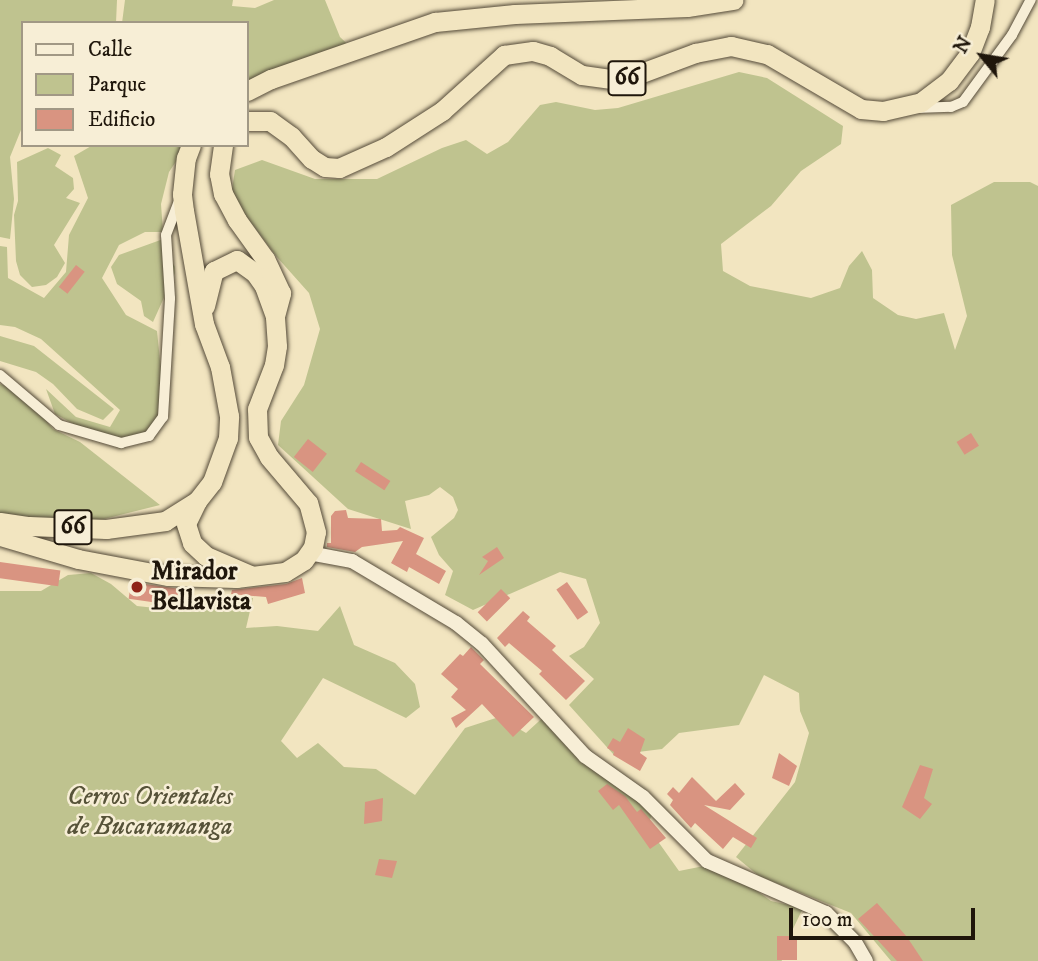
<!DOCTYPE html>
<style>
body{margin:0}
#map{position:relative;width:1038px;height:961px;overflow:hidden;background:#f2e5c0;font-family:"IM FELL DW Pica",serif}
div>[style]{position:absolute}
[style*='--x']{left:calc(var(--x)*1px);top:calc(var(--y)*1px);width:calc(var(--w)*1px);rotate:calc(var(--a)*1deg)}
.green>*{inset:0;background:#bfc38f}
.building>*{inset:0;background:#d99481;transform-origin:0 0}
.roads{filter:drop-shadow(0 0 2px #544a38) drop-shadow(0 0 2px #544a38)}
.street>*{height:10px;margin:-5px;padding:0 5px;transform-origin:5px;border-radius:5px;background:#f7eed6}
.secondary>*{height:14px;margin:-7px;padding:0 7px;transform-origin:7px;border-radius:7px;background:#f7eed6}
.highway>*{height:19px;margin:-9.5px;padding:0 9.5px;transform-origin:9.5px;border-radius:9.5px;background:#f2e5c0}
.dots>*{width:19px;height:19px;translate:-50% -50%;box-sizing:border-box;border:4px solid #f7eed6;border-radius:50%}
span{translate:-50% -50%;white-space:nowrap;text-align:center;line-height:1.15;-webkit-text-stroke:5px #f7eed6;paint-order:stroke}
.shield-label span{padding:2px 5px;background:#f7eed6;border:2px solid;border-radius:5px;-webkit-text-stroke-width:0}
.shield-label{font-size:24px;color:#1f160b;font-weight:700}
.poi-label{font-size:26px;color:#1f160b;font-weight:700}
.left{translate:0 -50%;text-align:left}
.park-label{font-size:26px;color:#575339;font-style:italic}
.legend{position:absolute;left:21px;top:21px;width:228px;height:126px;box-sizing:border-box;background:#f7eed6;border:2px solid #a19885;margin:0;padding:9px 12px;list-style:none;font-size:21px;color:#1f160b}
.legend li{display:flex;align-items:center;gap:14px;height:35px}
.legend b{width:35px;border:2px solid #a19885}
.north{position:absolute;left:947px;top:21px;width:70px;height:70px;-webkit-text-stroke:5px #f7eed6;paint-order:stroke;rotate:300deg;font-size:19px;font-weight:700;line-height:28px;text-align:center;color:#1f160b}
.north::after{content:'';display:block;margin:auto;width:24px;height:32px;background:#1f160b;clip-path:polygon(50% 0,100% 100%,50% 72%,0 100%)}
.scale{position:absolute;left:789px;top:908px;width:186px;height:32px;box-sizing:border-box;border:4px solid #1f160b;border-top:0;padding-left:9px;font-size:21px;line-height:24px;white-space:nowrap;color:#1f160b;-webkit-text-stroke:5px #f7eed6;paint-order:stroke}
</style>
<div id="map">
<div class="green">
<i style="clip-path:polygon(0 0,117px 0,116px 23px,23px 23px,23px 125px,10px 157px,14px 199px,10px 239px,0 237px)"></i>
<i style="clip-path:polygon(125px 0,233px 0,232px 6px,255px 8px,274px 0,325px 0,340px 37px,358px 54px,247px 96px,247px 23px,122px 23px)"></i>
<i style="clip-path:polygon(739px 72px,767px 78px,843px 126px,841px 144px,801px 171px,771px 206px,721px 244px,723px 271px,750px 286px,811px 298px,840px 288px,849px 266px,862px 251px,872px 270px,873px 298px,898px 315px,916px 319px,944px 313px,955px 350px,967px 316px,952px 255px,951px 205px,994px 182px,1030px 182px,1038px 186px,1038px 961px,891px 961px,851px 913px,759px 876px,736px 857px,795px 782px,809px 733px,800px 711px,799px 693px,764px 675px,739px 725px,679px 733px,662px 749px,614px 755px,569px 705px,594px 679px,569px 656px,584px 647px,600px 623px,586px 579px,560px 572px,473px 610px,445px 595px,453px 571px,439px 555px,431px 537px,454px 518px,458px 510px,453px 497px,440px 487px,429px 495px,405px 501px,411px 529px,348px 509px,278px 445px,281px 421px,304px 385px,320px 329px,309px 293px,276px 256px,231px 196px,235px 170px,262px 160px,315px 179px,377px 179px,442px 148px,466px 140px,487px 154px,508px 142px,540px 105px,556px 102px,595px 110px,618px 108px)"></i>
<i style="clip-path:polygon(93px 145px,187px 145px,169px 172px,161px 204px,163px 232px,145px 232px,119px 245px,102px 278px,126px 315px,157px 331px,161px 370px,168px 397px,158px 432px,120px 449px,55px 414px,46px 389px,76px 417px,110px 427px,120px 410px,41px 339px,15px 327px,0 325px,0 246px,7px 247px,8px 278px,44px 298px,66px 272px,69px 235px,88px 198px,74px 156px)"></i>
<i style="clip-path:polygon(48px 148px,61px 155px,55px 166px,73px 178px,74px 189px,66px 198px,80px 203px,54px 245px,65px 263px,57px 277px,46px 285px,32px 287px,20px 275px,16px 261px,14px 215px,18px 201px,17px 162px)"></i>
<i style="clip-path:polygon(166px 238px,165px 249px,175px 267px,175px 273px,153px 322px,144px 316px,141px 301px,117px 284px,111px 267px,119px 255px)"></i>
<i style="clip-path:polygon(0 336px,34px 346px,114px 409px,103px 420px,77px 409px,53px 384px,36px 372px,0 361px)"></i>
<i style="clip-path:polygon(0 384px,22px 391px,53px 429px,80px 442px,160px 505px,84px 524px,0 522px)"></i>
<i style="clip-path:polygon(91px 573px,111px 584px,137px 606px,183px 611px,204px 595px,253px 598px,246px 628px,277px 626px,318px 631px,340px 606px,354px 645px,395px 663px,415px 684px,420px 707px,406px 718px,323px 678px,281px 741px,297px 758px,318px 743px,344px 767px,376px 769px,415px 795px,465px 728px,499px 717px,526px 733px,549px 712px,599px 772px,657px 804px,647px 826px,679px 871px,719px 863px,771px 901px,803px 908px,780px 956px,782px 961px,0 961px,0 591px,41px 591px,68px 575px)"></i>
</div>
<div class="building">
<i style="left:76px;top:265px;width:11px;height:28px;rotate:38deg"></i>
<i style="left:971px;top:433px;width:15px;height:17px;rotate:58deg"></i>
<i style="left:308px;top:439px;width:24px;height:23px;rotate:38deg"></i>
<i style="left:361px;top:462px;width:35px;height:11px;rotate:33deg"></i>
<i style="clip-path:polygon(346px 510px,348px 518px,381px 519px,382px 531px,397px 530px,400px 527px,424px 538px,416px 554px,446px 571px,439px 584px,409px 567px,407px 572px,391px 563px,403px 541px,362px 547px,355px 552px,327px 547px,327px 543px,331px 543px,331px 516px,335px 511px)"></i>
<i style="clip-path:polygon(497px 547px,504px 558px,479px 575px,488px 561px,482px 557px)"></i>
<i style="left:0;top:562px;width:61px;height:16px;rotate:8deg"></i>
<i style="clip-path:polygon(302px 578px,305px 593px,268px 604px,266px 597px,231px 594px,232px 590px,286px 584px)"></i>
<i style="left:131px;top:582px;width:48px;height:17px;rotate:8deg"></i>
<i style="left:567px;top:582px;width:37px;height:13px;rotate:55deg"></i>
<i style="left:501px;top:589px;width:13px;height:33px;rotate:45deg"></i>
<i style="clip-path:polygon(523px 611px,530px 617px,527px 621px,556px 646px,552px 650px,585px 681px,566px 700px,539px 674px,542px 671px,509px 643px,505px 647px,497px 638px)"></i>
<i style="clip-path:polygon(471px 647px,484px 660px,480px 664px,534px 717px,513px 737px,482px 704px,456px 728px,451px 718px,466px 710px,451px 697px,458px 689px,441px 674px,460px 654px,463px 656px)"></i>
<i style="clip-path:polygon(628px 728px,645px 739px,640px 753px,647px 758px,640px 771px,613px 755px,614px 752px,607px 748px,613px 738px,620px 742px)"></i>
<i style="clip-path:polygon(779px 753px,797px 766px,789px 786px,772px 778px)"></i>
<i style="clip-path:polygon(920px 765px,933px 769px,924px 798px,932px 804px,920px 819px,902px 807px)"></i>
<i style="clip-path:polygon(692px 777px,716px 801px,735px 783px,745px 794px,730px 810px,704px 805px,757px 838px,751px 848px,733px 837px,723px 849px,695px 823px,691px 828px,670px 805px,673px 800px,667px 794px,673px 787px,679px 793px)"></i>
<i style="clip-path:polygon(607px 784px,625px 796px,637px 812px,641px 809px,666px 838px,650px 849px,619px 805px,613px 810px,598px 791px)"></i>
<i style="clip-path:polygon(383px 798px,382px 821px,364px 824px,365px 802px)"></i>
<i style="clip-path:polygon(379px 859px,397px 861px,392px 878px,375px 875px)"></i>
<i style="clip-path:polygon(877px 903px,907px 937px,923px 961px,897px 961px,858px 919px)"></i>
<i style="left:797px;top:936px;width:24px;height:20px;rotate:90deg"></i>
</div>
<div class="roads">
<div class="street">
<i style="--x:915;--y:108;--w:36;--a:-2"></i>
<i style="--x:951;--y:107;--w:13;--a:-23"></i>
<i style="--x:963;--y:102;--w:83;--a:-53.8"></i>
<i style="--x:1012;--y:35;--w:40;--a:-62"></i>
<i style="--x:0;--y:375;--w:77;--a:40.3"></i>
<i style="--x:59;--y:425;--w:65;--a:16.2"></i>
<i style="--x:121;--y:443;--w:29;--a:-14"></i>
<i style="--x:149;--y:436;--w:24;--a:-54"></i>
<i style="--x:163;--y:417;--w:119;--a:-86.6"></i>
<i style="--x:170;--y:298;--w:63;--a:-93.6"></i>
<i style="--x:166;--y:235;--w:36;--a:-69"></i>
</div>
<div class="secondary">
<i style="--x:309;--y:553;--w:44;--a:10.5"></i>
<i style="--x:352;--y:561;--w:121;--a:30.8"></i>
<i style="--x:456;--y:623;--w:33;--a:39"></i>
<i style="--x:482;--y:644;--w:152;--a:47.4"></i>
<i style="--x:585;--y:756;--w:71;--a:35.3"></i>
<i style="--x:643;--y:797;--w:91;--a:45"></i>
<i style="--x:707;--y:861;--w:130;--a:23.6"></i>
<i style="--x:826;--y:913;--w:41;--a:45"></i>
<i style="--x:855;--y:942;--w:22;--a:60"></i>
</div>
<div class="highway">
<i style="--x:247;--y:91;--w:27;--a:-27"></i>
<i style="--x:271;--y:79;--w:174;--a:-19.2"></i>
<i style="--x:435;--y:22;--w:80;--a:-5.7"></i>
<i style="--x:515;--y:14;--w:172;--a:-2.3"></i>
<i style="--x:687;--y:7;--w:47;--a:-8.7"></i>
<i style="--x:247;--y:121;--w:23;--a:0"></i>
<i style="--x:270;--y:121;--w:26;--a:36"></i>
<i style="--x:291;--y:136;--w:31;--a:48"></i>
<i style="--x:312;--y:159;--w:15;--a:32"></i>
<i style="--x:325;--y:167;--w:14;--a:4"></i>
<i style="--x:339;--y:168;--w:51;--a:-24.1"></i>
<i style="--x:386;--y:147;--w:67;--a:-32.7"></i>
<i style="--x:442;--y:111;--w:84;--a:-42.1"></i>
<i style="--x:504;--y:55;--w:29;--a:-8"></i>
<i style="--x:533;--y:51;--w:18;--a:16"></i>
<i style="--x:550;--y:56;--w:37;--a:31"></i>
<i style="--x:582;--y:75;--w:30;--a:8"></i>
<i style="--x:612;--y:79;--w:16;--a:-4"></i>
<i style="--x:628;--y:78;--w:72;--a:-20.5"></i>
<i style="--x:695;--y:53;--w:37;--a:-11"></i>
<i style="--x:731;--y:46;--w:37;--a:13"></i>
<i style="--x:767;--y:54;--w:109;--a:30.3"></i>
<i style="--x:861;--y:109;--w:22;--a:5"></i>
<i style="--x:883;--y:111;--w:39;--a:-13"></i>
<i style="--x:921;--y:102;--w:35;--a:-37"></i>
<i style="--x:949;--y:81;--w:35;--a:-53"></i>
<i style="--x:970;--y:53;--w:28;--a:-69"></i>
<i style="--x:980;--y:27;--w:27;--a:-80"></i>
<i style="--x:205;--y:306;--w:36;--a:-76"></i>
<i style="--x:214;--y:271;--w:25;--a:-26"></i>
<i style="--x:237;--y:260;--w:22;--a:36"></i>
<i style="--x:255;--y:273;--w:16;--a:55"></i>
<i style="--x:264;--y:286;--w:32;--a:70"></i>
<i style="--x:197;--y:501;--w:25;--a:116"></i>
<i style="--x:186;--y:524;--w:20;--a:72"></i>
<i style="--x:192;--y:543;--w:19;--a:43"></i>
<i style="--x:206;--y:556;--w:48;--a:23.4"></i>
<i style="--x:0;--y:522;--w:29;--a:8"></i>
<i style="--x:29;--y:526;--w:77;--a:2.2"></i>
<i style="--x:106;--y:529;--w:60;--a:-7.7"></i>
<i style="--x:165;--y:521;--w:38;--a:-32"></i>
<i style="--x:197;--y:501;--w:24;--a:-52"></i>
<i style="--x:212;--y:482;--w:47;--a:-70"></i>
<i style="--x:228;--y:438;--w:22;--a:-87"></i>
<i style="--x:229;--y:416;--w:50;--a:-100.4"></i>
<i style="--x:220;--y:367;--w:46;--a:-110.4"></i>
<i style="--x:204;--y:324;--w:115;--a:-100"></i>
<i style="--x:184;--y:211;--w:17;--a:-97"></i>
<i style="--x:182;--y:194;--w:36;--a:-84"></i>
<i style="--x:186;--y:158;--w:14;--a:-69"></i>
<i style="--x:0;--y:536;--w:81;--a:16.4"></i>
<i style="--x:78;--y:559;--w:92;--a:10.7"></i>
<i style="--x:168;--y:576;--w:68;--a:1.7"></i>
<i style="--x:236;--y:578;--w:49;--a:-7"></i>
<i style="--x:285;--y:572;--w:22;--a:-32"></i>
<i style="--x:304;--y:560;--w:16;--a:-55"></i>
<i style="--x:313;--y:547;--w:15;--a:-79"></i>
<i style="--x:316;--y:532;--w:30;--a:-105"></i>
<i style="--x:308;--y:503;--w:60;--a:-130.3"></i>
<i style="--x:269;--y:457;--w:23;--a:-119"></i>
<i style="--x:258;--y:437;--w:28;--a:-92"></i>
<i style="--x:257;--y:409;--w:47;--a:-68.9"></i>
<i style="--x:274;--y:365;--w:19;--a:-81"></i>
<i style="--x:277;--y:346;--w:30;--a:-94"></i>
<i style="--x:275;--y:316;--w:24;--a:-75"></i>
<i style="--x:281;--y:293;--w:38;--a:-115"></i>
<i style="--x:265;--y:259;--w:48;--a:-125.7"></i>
<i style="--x:237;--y:220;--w:30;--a:-118"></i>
<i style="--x:223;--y:194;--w:20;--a:-101"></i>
<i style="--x:219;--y:174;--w:29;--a:-82"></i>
</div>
</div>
<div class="dots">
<i style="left:137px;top:587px;background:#8f2418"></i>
</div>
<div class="shield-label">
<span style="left:627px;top:78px">66</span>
<span style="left:73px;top:527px">66</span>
</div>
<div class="poi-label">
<span class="left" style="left:151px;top:587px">Mirador<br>Bellavista</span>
</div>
<div class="park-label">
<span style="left:150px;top:812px">Cerros Orientales<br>de Bucaramanga</span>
</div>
<ul class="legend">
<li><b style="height:9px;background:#f7eed6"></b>Calle</li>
<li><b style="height:19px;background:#bfc38f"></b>Parque</li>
<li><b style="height:19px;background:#d99481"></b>Edificio</li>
</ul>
<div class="north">N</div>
<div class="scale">100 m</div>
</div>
